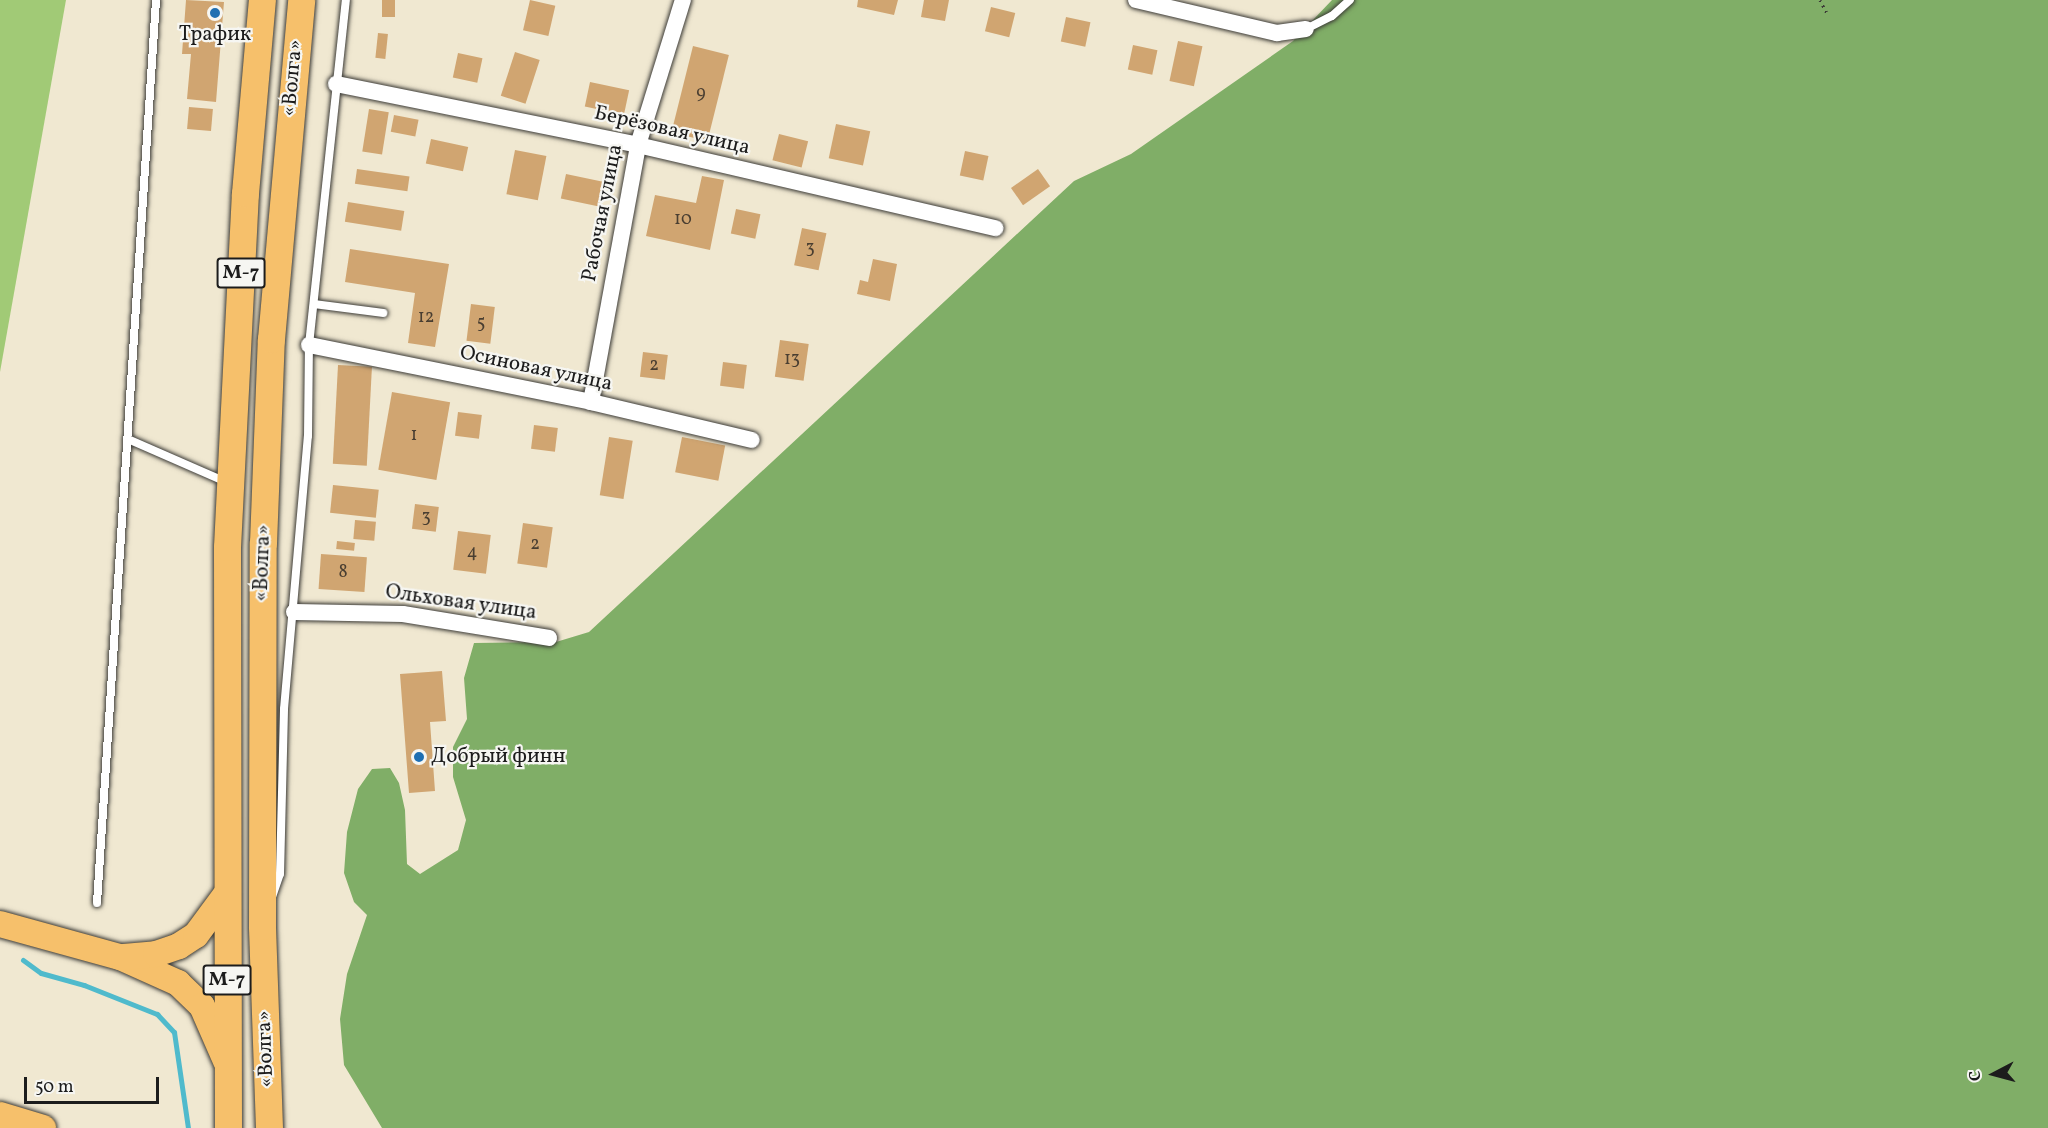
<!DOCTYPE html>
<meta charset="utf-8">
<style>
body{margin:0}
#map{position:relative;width:2048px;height:1128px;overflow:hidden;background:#f0e8d1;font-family:Vollkorn,serif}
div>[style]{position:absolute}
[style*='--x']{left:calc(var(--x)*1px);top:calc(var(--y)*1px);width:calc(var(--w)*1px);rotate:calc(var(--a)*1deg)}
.green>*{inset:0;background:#a1ca76}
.forest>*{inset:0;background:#80ae67}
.stream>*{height:5px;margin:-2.5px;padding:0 2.5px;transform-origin:2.5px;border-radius:2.5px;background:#4fbacc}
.building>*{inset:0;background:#d0a571;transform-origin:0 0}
.path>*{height:3px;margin-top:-1.5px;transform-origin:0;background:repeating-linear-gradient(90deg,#3c3b37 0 1.5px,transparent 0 6px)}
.roads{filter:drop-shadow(0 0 2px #3c3b37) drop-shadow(0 0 2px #3c3b37)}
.service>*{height:8px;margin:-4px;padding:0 4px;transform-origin:4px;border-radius:4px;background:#fff}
.minor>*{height:16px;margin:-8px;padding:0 8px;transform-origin:8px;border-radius:8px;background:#fff}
.primary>*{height:26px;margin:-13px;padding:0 13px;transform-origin:13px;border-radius:13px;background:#f6c06b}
.trunk>*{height:27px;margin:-13.5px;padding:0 13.5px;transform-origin:13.5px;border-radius:13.5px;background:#f6c06b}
.dots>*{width:16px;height:16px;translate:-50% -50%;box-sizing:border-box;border:3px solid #f6f6f2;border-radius:50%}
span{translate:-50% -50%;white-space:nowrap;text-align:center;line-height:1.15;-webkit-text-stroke:4.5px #f6f6f2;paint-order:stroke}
.number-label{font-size:18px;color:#493e31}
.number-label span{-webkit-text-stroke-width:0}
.shield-label span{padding:2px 4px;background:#f6f6f2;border:2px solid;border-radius:4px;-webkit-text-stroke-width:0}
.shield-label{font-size:20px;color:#1c1c1c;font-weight:700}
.poi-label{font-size:21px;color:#1c1c1c}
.left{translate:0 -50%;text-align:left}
.street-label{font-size:21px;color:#1c1c1c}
.north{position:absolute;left:1964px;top:1044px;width:60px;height:60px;-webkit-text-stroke:4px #f6f6f2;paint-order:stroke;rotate:264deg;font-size:16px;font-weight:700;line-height:24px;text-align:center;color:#1c1c1c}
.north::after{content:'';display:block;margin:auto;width:21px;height:27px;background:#1c1c1c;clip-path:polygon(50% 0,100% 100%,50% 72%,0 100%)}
.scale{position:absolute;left:24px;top:1077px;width:135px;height:27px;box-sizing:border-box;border:3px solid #1c1c1c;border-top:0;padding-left:8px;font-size:18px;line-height:21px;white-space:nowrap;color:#1c1c1c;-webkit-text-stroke:4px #f6f6f2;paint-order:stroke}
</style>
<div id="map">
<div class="green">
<i style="clip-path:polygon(0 0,66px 0,0 372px)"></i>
</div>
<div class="forest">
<i style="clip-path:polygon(1332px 0,2048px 0,2048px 1128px,382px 1128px,344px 1065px,340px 1019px,347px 974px,367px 915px,354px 902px,344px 873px,347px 832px,358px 789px,372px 769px,390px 768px,399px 783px,405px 810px,407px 864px,420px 874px,458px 850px,466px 820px,453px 777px,453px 747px,467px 719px,464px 678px,474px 643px,556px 642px,589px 632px,1074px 181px,1131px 154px,1293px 41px)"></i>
</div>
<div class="stream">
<i style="--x:23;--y:960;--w:22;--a:36"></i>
<i style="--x:41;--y:973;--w:45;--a:15.6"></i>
<i style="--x:84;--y:985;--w:79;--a:21.7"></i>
<i style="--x:157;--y:1014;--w:25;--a:47"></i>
<i style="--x:174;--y:1032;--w:97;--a:81.7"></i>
</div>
<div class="building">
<i style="clip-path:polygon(186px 0,224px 2px,216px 102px,187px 99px,191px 54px,182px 54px)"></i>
<i style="left:382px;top:0;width:13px;height:17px"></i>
<i style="left:530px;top:0;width:26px;height:31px;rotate:13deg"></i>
<i style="clip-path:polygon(858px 0,898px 0,894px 15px,857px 7px)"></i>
<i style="clip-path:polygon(924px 0,949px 0,945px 21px,921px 17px)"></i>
<i style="left:991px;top:7px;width:25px;height:25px;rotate:14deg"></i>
<i style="left:1066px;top:17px;width:25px;height:25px;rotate:12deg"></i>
<i style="left:378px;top:33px;width:10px;height:25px;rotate:6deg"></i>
<i style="left:1178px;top:41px;width:25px;height:41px;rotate:12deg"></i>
<i style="left:1133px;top:45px;width:25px;height:25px;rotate:12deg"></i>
<i style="left:693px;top:46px;width:37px;height:89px;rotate:14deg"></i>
<i style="left:515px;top:52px;width:26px;height:46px;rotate:18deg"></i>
<i style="left:458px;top:53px;width:25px;height:25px;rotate:12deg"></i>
<i style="left:590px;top:82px;width:40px;height:25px;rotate:12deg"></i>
<i style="left:189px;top:107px;width:24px;height:22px;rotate:5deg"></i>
<i style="left:369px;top:109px;width:20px;height:43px;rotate:9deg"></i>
<i style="left:394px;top:115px;width:25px;height:17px;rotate:11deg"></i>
<i style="left:836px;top:124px;width:35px;height:35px;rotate:12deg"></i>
<i style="left:779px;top:134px;width:30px;height:27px;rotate:14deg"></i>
<i style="left:431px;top:139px;width:38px;height:25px;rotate:12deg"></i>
<i style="left:515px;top:150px;width:32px;height:45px;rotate:11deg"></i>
<i style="left:965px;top:151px;width:24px;height:25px;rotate:12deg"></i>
<i style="left:357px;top:169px;width:53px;height:15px;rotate:8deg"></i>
<i style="left:1038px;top:169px;width:21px;height:33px;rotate:55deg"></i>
<i style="left:566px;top:174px;width:39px;height:25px;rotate:12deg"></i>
<i style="clip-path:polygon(702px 176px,724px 180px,710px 250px,646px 236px,655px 195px,696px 203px)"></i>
<i style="left:348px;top:202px;width:57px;height:20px;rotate:9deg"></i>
<i style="left:736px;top:209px;width:25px;height:25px;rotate:12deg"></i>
<i style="left:802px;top:228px;width:25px;height:38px;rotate:12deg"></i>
<i style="clip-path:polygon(350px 249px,449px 264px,435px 347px,408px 343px,415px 293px,345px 282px)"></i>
<i style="clip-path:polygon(873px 259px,897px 264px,890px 301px,857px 294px,860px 280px,868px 282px)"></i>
<i style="left:471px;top:304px;width:24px;height:37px;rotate:7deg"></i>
<i style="left:780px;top:340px;width:29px;height:37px;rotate:8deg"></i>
<i style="left:643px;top:352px;width:25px;height:25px;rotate:7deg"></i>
<i style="left:723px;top:362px;width:24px;height:24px;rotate:7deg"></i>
<i style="left:338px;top:365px;width:34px;height:99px;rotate:3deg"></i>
<i style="left:392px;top:392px;width:59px;height:79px;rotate:10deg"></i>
<i style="left:458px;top:412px;width:24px;height:24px;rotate:7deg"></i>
<i style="left:534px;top:425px;width:24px;height:24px;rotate:7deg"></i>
<i style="left:609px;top:437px;width:24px;height:59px;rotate:9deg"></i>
<i style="left:682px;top:437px;width:44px;height:36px;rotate:11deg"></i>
<i style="left:333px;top:485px;width:46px;height:28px;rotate:6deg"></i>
<i style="left:415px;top:504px;width:24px;height:25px;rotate:7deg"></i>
<i style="left:355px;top:520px;width:21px;height:19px;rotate:5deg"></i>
<i style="left:523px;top:523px;width:30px;height:41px;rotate:8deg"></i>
<i style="left:458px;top:531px;width:33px;height:39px;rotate:7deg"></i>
<i style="left:337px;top:541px;width:18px;height:8px;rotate:6deg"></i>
<i style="left:321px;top:554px;width:46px;height:35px;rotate:4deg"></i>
<i style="clip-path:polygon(442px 671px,446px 721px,430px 722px,435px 791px,409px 793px,400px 674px)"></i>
</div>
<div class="path">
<i style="--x:1820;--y:0;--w:15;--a:62"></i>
</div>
<div class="roads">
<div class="service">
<i style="--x:1306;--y:29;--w:29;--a:-27"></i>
<i style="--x:1332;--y:16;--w:24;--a:-42"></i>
<i style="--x:314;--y:304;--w:70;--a:7.4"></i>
<i style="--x:130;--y:440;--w:105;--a:23.6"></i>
<i style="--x:272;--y:897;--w:24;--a:-71"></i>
<i style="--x:280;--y:874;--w:165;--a:-88.6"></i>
<i style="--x:284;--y:709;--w:274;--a:-85"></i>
<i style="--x:308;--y:436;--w:91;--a:-89.4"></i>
<i style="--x:309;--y:345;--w:347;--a:-83.9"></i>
<i style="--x:97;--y:903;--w:905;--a:-86.26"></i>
</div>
<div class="minor">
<i style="--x:1136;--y:0;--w:145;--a:13.2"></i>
<i style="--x:1277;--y:33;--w:29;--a:-8"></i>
<i style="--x:336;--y:84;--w:308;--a:11.4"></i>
<i style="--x:638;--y:145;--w:367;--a:13.1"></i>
<i style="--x:309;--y:345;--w:288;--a:11.4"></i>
<i style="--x:591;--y:402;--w:165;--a:13.3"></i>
<i style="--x:591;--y:402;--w:261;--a:-79.6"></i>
<i style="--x:638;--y:145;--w:152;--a:-72.8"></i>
<i style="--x:294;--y:612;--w:109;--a:1.1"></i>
<i style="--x:403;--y:614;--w:148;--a:9.3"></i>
</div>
<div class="primary">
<i style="--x:0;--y:924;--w:124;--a:15.4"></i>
<i style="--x:120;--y:957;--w:64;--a:24.1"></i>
<i style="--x:178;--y:983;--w:33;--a:44"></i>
<i style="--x:202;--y:1006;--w:60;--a:66.4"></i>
<i style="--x:124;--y:957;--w:32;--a:-5"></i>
<i style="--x:156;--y:954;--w:24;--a:-19"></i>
<i style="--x:179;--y:946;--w:20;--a:-33"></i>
<i style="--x:196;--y:935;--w:52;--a:-53.6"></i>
<i style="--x:0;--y:1115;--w:45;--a:16.8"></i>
</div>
<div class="trunk">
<i style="--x:228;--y:1128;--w:581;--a:-90.1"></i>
<i style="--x:227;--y:547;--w:354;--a:-87.1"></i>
<i style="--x:245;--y:193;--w:194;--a:-85"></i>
<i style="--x:269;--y:1128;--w:202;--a:-92"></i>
<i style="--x:262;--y:926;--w:383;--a:-89.9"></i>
<i style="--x:263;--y:543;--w:204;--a:-87.8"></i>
<i style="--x:271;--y:339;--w:340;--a:-84.9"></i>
</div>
</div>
<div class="dots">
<i style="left:215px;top:13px;background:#1f6fb2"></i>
<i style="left:419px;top:757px;background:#1f6fb2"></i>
</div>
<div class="number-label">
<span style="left:701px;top:94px">9</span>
<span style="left:683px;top:220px">10</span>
<span style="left:810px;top:249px">3</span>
<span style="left:426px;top:318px">12</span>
<span style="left:481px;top:324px">5</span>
<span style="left:792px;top:360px">13</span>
<span style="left:654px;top:366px">2</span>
<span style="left:414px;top:436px">1</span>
<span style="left:426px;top:518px">3</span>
<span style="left:535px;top:545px">2</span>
<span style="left:472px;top:553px">4</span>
<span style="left:343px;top:573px">8</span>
</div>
<div class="shield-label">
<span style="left:241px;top:273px">М-7</span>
<span style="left:227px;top:980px">М-7</span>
</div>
<div class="poi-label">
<span style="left:215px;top:35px">Трафик</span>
<span class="left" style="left:431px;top:757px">Добрый финн</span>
</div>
<div class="street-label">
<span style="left:293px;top:78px;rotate:-85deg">«Волга»</span>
<span style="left:672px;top:131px;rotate:13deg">Берёзовая улица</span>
<span style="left:603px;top:213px;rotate:-79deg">Рабочая улица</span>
<span style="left:536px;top:369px;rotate:12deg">Осиновая улица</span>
<span style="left:263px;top:563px;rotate:-88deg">«Волга»</span>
<span style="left:461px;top:603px;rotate:8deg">Ольховая улица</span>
<span style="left:266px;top:1049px;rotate:-92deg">«Волга»</span>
</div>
<div class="north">С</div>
<div class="scale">50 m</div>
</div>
